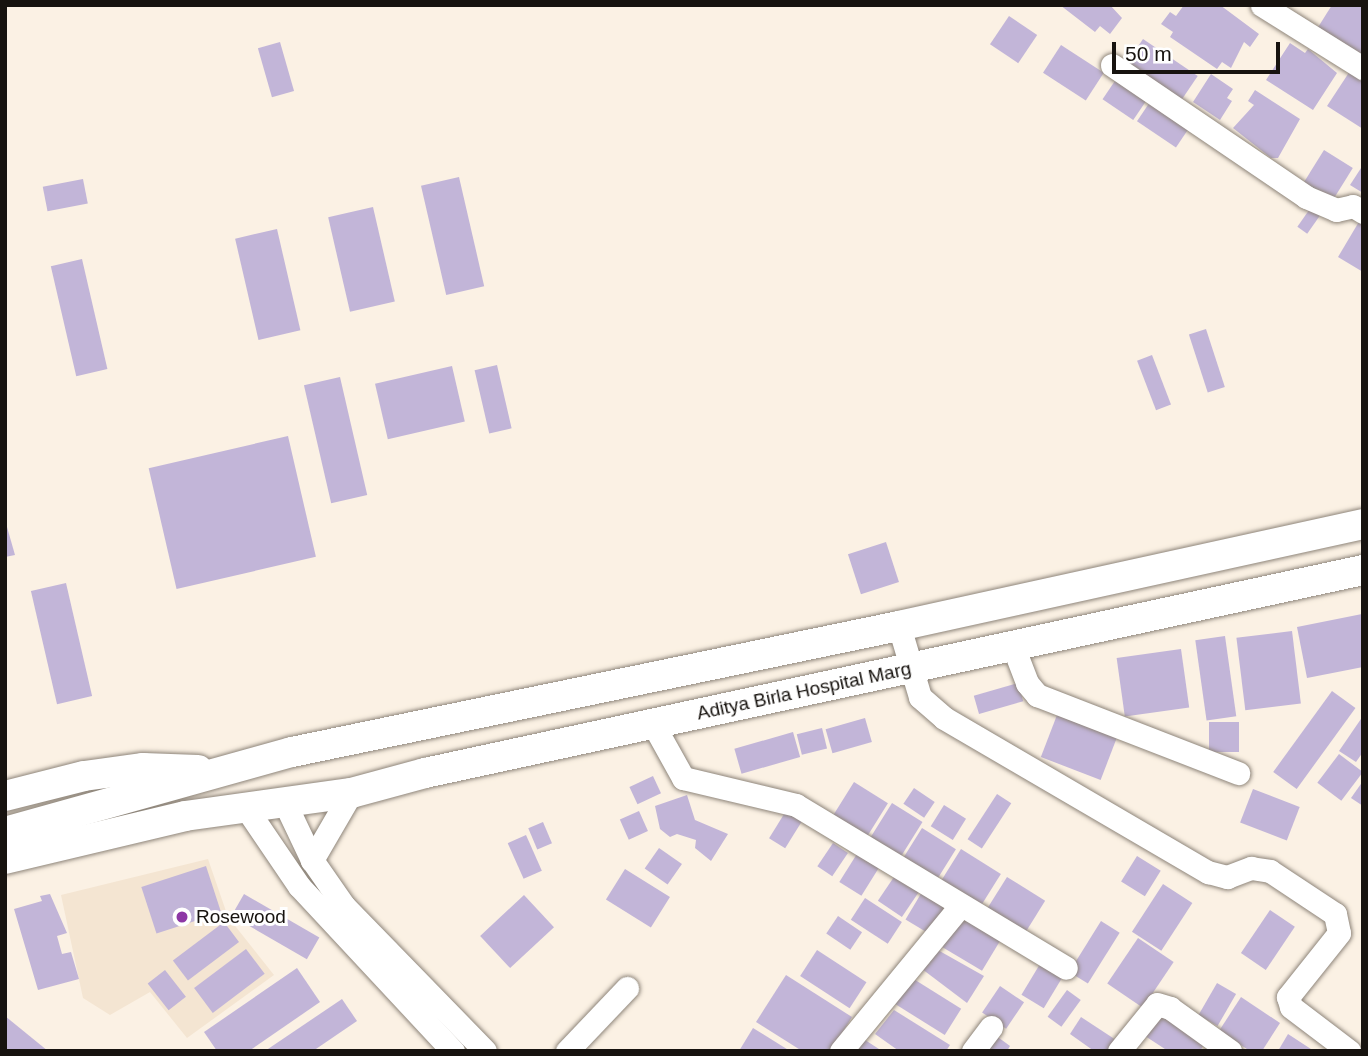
<!DOCTYPE html>
<style>
body{margin:0}
#map{position:relative;width:1368px;height:1056px;overflow:hidden;background:#fbf1e4;font-family:Arial,sans-serif}
div>[style]{position:absolute}
[style*='--x']{left:calc(var(--x)*1px);top:calc(var(--y)*1px);width:calc(var(--w)*1px);rotate:calc(var(--a)*1deg)}
.built>*{inset:0;background:#f4e5d2}
.building>*{inset:0;background:#c2b5d8;transform-origin:0 0}
.roads{filter:drop-shadow(0 0 2px #8e857a) drop-shadow(0 0 2px #8e857a)}
.minor>*{height:23px;margin:-11.5px;padding:0 11.5px;transform-origin:11.5px;border-radius:11.5px;background:#fff}
.major>*{height:30px;margin:-15px;padding:0 15px;transform-origin:15px;border-radius:15px;background:#fff}
.dots>*{width:19px;height:19px;translate:-50% -50%;box-sizing:border-box;border:4px solid #fff;border-radius:50%}
span{translate:-50% -50%;white-space:nowrap;text-align:center;line-height:1.15;-webkit-text-stroke:6px #fff;paint-order:stroke}
.street-label{font-size:19px;color:#17130f}
.poi-label{font-size:19px;color:#17130f}
.left{translate:0 -50%;text-align:left}
.frame{position:absolute;inset:0;border:7px solid #17130f;pointer-events:none}
.scale{position:absolute;left:1112px;top:42px;width:168px;height:32px;box-sizing:border-box;border:4px solid #17130f;border-top:0;padding-left:9px;font-size:21px;line-height:24px;white-space:nowrap;color:#17130f;-webkit-text-stroke:5px #fff;paint-order:stroke}
</style>
<div id="map">
<div class="built">
<i style="clip-path:polygon(208px 859px,228px 917px,274px 975px,187px 1038px,150px 992px,110px 1015px,83px 998px,61px 895px)"></i>
</div>
<div class="building">
<i style="clip-path:polygon(1060px 5px,1110px 5px,1122px 18px,1110px 34px,1100px 26px,1095px 32px)"></i>
<i style="clip-path:polygon(1184px 5px,1220px 5px,1259px 34px,1250px 47px,1244px 42px,1231px 68px,1222px 62px,1217px 69px,1170px 37px,1173px 32px,1161px 24px,1170px 12px,1176px 16px)"></i>
<i style="clip-path:polygon(1332px 5px,1363px 5px,1363px 63px,1315px 32px)"></i>
<i style="left:1009px;top:16px;width:34px;height:34px;rotate:34deg"></i>
<i style="left:1143px;top:39px;width:66px;height:36px;rotate:34deg"></i>
<i style="left:280px;top:42px;width:51px;height:23px;rotate:74deg"></i>
<i style="clip-path:polygon(1290px 43px,1305px 53px,1308px 49px,1337px 73px,1313px 110px,1266px 80px)"></i>
<i style="left:1061px;top:45px;width:51px;height:33px;rotate:33deg"></i>
<i style="clip-path:polygon(1350px 71px,1363px 80px,1363px 129px,1327px 106px)"></i>
<i style="left:1121px;top:72px;width:37px;height:33px;rotate:34deg"></i>
<i style="clip-path:polygon(1211px 74px,1233px 89px,1227px 98px,1232px 101px,1220px 120px,1193px 102px)"></i>
<i style="clip-path:polygon(1255px 90px,1300px 119px,1278px 158px,1271px 158px,1233px 128px,1254px 105px,1248px 101px)"></i>
<i style="left:1156px;top:93px;width:47px;height:34px;rotate:34deg"></i>
<i style="left:1324px;top:150px;width:34px;height:40px;rotate:32deg"></i>
<i style="clip-path:polygon(1363px 165px,1363px 193px,1350px 185px)"></i>
<i style="left:459px;top:177px;width:112px;height:39px;rotate:77deg"></i>
<i style="left:83px;top:179px;width:25px;height:41px;rotate:79deg"></i>
<i style="left:1314px;top:203px;width:12px;height:29px;rotate:35deg"></i>
<i style="left:373px;top:207px;width:97px;height:46px;rotate:77deg"></i>
<i style="clip-path:polygon(1360px 220px,1363px 222px,1363px 272px,1338px 257px)"></i>
<i style="left:277px;top:229px;width:104px;height:43px;rotate:77deg"></i>
<i style="left:82px;top:259px;width:113px;height:32px;rotate:77deg"></i>
<i style="left:1206px;top:329px;width:61px;height:18px;rotate:72deg"></i>
<i style="left:1152px;top:355px;width:53px;height:16px;rotate:69deg"></i>
<i style="left:497px;top:365px;width:65px;height:23px;rotate:77deg"></i>
<i style="left:452px;top:366px;width:57px;height:79px;rotate:77deg"></i>
<i style="left:340px;top:377px;width:121px;height:37px;rotate:77deg"></i>
<i style="left:288px;top:436px;width:124px;height:143px;rotate:77deg"></i>
<i style="clip-path:polygon(5px 520px,15px 555px,5px 557px)"></i>
<i style="left:886px;top:542px;width:42px;height:40px;rotate:72deg"></i>
<i style="left:66px;top:583px;width:116px;height:36px;rotate:77deg"></i>
<i style="clip-path:polygon(1362px 614px,1363px 667px,1307px 678px,1297px 627px)"></i>
<i style="left:1292px;top:631px;width:73px;height:56px;rotate:83deg"></i>
<i style="left:1225px;top:636px;width:81px;height:30px;rotate:82deg"></i>
<i style="left:1181px;top:649px;width:59px;height:65px;rotate:82deg"></i>
<i style="left:1018px;top:683px;width:19px;height:46px;rotate:74deg"></i>
<i style="left:1332px;top:691px;width:29px;height:100px;rotate:36deg"></i>
<i style="left:1057px;top:715px;width:64px;height:45px;rotate:21deg"></i>
<i style="clip-path:polygon(1363px 716px,1363px 752px,1356px 762px,1339px 751px)"></i>
<i style="left:865px;top:718px;width:25px;height:41px;rotate:74deg"></i>
<i style="left:1209px;top:722px;width:30px;height:30px"></i>
<i style="left:822px;top:728px;width:21px;height:26px;rotate:76deg"></i>
<i style="left:793px;top:732px;width:26px;height:61px;rotate:74deg"></i>
<i style="left:1339px;top:754px;width:30px;height:36px;rotate:37deg"></i>
<i style="left:653px;top:776px;width:19px;height:26px;rotate:65deg"></i>
<i style="clip-path:polygon(1363px 781px,1363px 806px,1351px 798px)"></i>
<i style="left:854px;top:782px;width:40px;height:43px;rotate:32deg"></i>
<i style="left:914px;top:788px;width:25px;height:19px;rotate:34deg"></i>
<i style="left:1253px;top:789px;width:50px;height:36px;rotate:21deg"></i>
<i style="left:997px;top:794px;width:17px;height:54px;rotate:33deg"></i>
<i style="clip-path:polygon(687px 795px,695px 820px,728px 834px,711px 861px,695px 848px,696px 840px,677px 834px,670px 837px,660px 829px,655px 806px)"></i>
<i style="left:892px;top:803px;width:36px;height:46px;rotate:32deg"></i>
<i style="left:944px;top:805px;width:26px;height:25px;rotate:32deg"></i>
<i style="left:639px;top:811px;width:22px;height:21px;rotate:66deg"></i>
<i style="left:786px;top:811px;width:19px;height:32px;rotate:32deg"></i>
<i style="left:543px;top:822px;width:23px;height:16px;rotate:67deg"></i>
<i style="left:922px;top:828px;width:40px;height:43px;rotate:32deg"></i>
<i style="left:526px;top:835px;width:39px;height:20px;rotate:66deg"></i>
<i style="left:833px;top:843px;width:18px;height:28px;rotate:34deg"></i>
<i style="left:659px;top:848px;width:28px;height:25px;rotate:35deg"></i>
<i style="left:860px;top:849px;width:26px;height:39px;rotate:32deg"></i>
<i style="left:961px;top:849px;width:47px;height:45px;rotate:32deg"></i>
<i style="left:1137px;top:856px;width:28px;height:30px;rotate:32deg"></i>
<i style="left:206px;top:866px;width:49px;height:68px;rotate:72deg"></i>
<i style="left:625px;top:869px;width:53px;height:36px;rotate:32deg"></i>
<i style="left:898px;top:871px;width:29px;height:36px;rotate:34deg"></i>
<i style="left:1007px;top:877px;width:45px;height:42px;rotate:32deg"></i>
<i style="left:1163px;top:884px;width:35px;height:57px;rotate:33deg"></i>
<i style="left:922px;top:892px;width:33px;height:32px;rotate:31deg"></i>
<i style="clip-path:polygon(50px 894px,67px 933px,57px 936px,62px 954px,71px 952px,79px 979px,38px 990px,14px 909px,42px 901px,40px 896px)"></i>
<i style="left:244px;top:894px;width:87px;height:25px;rotate:30deg"></i>
<i style="left:524px;top:895px;width:44px;height:60px;rotate:47deg"></i>
<i style="left:865px;top:898px;width:44px;height:26px;rotate:33deg"></i>
<i style="left:1270px;top:910px;width:30px;height:52px;rotate:34deg"></i>
<i style="left:962px;top:911px;width:48px;height:41px;rotate:31deg"></i>
<i style="left:838px;top:916px;width:29px;height:21px;rotate:34deg"></i>
<i style="left:1101px;top:921px;width:22px;height:60px;rotate:32deg"></i>
<i style="left:224px;top:922px;width:25px;height:64px;rotate:53deg"></i>
<i style="left:1138px;top:938px;width:43px;height:55px;rotate:34deg"></i>
<i style="left:246px;top:949px;width:31px;height:65px;rotate:53deg"></i>
<i style="clip-path:polygon(936px 949px,984px 976px,967px 1003px,922px 969px)"></i>
<i style="left:817px;top:950px;width:59px;height:31px;rotate:33deg"></i>
<i style="left:1040px;top:964px;width:26px;height:36px;rotate:31deg"></i>
<i style="clip-path:polygon(297px 968px,320px 1002px,249px 1051px,217px 1051px,204px 1032px)"></i>
<i style="left:165px;top:970px;width:34px;height:22px;rotate:52deg"></i>
<i style="clip-path:polygon(786px 975px,852px 1017px,831px 1051px,802px 1051px,756px 1022px)"></i>
<i style="left:912px;top:978px;width:58px;height:31px;rotate:32deg"></i>
<i style="left:1217px;top:983px;width:22px;height:37px;rotate:30deg"></i>
<i style="left:1000px;top:986px;width:29px;height:32px;rotate:34deg"></i>
<i style="left:1067px;top:990px;width:17px;height:33px;rotate:36deg"></i>
<i style="clip-path:polygon(1241px 997px,1280px 1023px,1262px 1051px,1250px 1051px,1219px 1031px)"></i>
<i style="clip-path:polygon(342px 999px,357px 1021px,313px 1051px,265px 1051px)"></i>
<i style="clip-path:polygon(894px 1010px,950px 1045px,946px 1051px,899px 1051px,875px 1034px)"></i>
<i style="clip-path:polygon(1157px 1012px,1205px 1043px,1200px 1051px,1168px 1051px,1142px 1034px)"></i>
<i style="clip-path:polygon(5px 1016px,48px 1051px,5px 1051px)"></i>
<i style="clip-path:polygon(1081px 1017px,1116px 1040px,1109px 1051px,1094px 1051px,1070px 1034px)"></i>
<i style="clip-path:polygon(753px 1028px,790px 1051px,739px 1051px)"></i>
<i style="clip-path:polygon(1288px 1034px,1314px 1051px,1278px 1051px)"></i>
<i style="clip-path:polygon(995px 1035px,1010px 1046px,1007px 1051px,983px 1051px)"></i>
<i style="clip-path:polygon(862px 1038px,882px 1051px,854px 1051px)"></i>
</div>
<div class="roads">
<div class="minor">
<i style="--x:1262;--y:5;--w:119;--a:32"></i>
<i style="--x:1112;--y:65;--w:235;--a:34.2"></i>
<i style="--x:1306;--y:197;--w:33;--a:23"></i>
<i style="--x:1336;--y:210;--w:17;--a:-13"></i>
<i style="--x:1353;--y:206;--w:12;--a:31"></i>
<i style="--x:899;--y:626;--w:74;--a:73.5"></i>
<i style="--x:920;--y:697;--w:32;--a:41"></i>
<i style="--x:944;--y:718;--w:306;--a:30.3"></i>
<i style="--x:1208;--y:872;--w:20;--a:15"></i>
<i style="--x:1227;--y:877;--w:26;--a:-21"></i>
<i style="--x:1251;--y:868;--w:19;--a:9"></i>
<i style="--x:1270;--y:871;--w:78;--a:33.5"></i>
<i style="--x:1335;--y:914;--w:19;--a:78"></i>
<i style="--x:1339;--y:933;--w:82;--a:128.6"></i>
<i style="--x:1288;--y:997;--w:10;--a:73"></i>
<i style="--x:1291;--y:1007;--w:73;--a:37.2"></i>
<i style="--x:1013;--y:646;--w:40;--a:69"></i>
<i style="--x:1027;--y:683;--w:16;--a:50"></i>
<i style="--x:1037;--y:695;--w:216;--a:21.2"></i>
<i style="--x:653;--y:724;--w:62;--a:60.9"></i>
<i style="--x:683;--y:778;--w:116;--a:13.4"></i>
<i style="--x:796;--y:805;--w:315;--a:31.1"></i>
<i style="--x:351;--y:793;--w:78;--a:120.2"></i>
<i style="--x:312;--y:860;--w:56;--a:55.2"></i>
<i style="--x:344;--y:906;--w:202;--a:45.8"></i>
<i style="--x:283;--y:799;--w:68;--a:64.6"></i>
<i style="--x:246;--y:808;--w:94;--a:55.8"></i>
<i style="--x:299;--y:886;--w:226;--a:47"></i>
<i style="--x:567;--y:1051;--w:87;--a:-46.4"></i>
<i style="--x:841;--y:1051;--w:188;--a:-50.6"></i>
<i style="--x:973;--y:1051;--w:30;--a:-53"></i>
<i style="--x:1119;--y:1051;--w:60;--a:-51"></i>
<i style="--x:1157;--y:1004;--w:14;--a:17"></i>
<i style="--x:1170;--y:1008;--w:74;--a:35.6"></i>
</div>
<div class="major">
<i style="--x:5;--y:796;--w:81;--a:-14.2"></i>
<i style="--x:84;--y:776;--w:60;--a:-7.7"></i>
<i style="--x:143;--y:768;--w:55;--a:2.1"></i>
<i style="--x:5;--y:832;--w:298;--a:-15.6"></i>
<i style="--x:292;--y:752;--w:620;--a:-11.73"></i>
<i style="--x:899;--y:626;--w:475;--a:-12.4"></i>
<i style="--x:5;--y:859;--w:185;--a:-13.4"></i>
<i style="--x:185;--y:816;--w:168;--a:-7.9"></i>
<i style="--x:351;--y:793;--w:77;--a:-15.1"></i>
<i style="--x:425;--y:773;--w:960;--a:-12.21"></i>
</div>
</div>
<div class="dots">
<i style="left:182px;top:917px;background:#8d37a5"></i>
</div>
<div class="street-label">
<span style="left:804px;top:691px;rotate:-12deg">Aditya Birla Hospital Marg</span>
</div>
<div class="poi-label">
<span class="left" style="left:196px;top:917px">Rosewood</span>
</div>
<div class="frame"></div>
<div class="scale">50 m</div>
</div>
